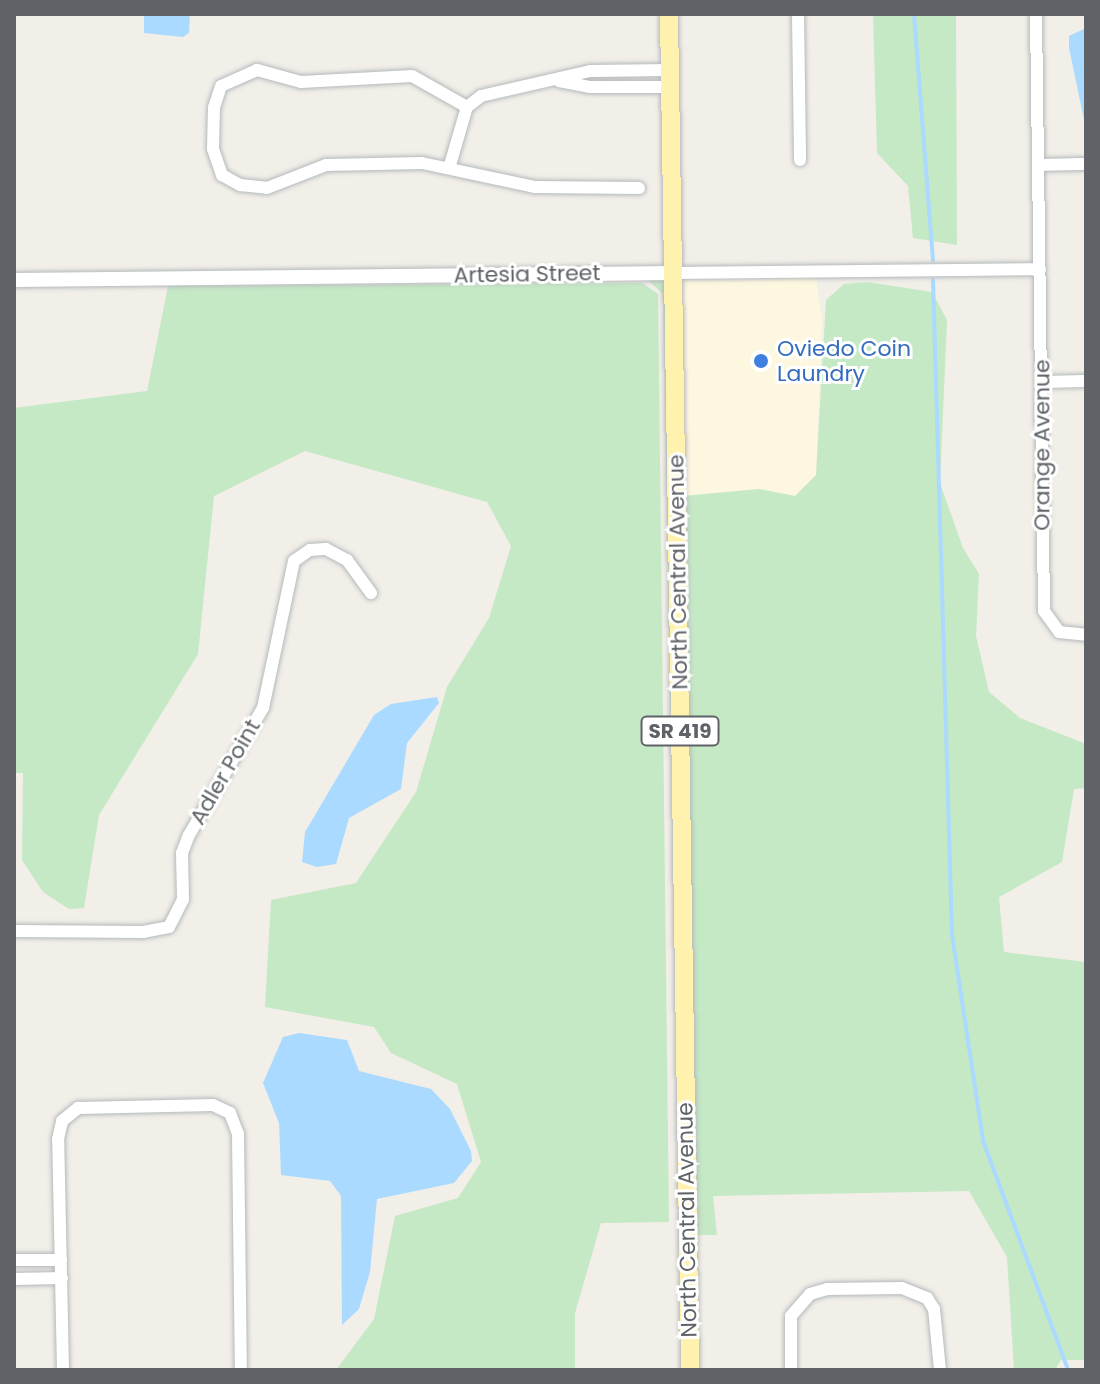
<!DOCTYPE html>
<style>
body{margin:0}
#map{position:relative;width:1100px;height:1384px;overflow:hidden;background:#f1efe8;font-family:Poppins,sans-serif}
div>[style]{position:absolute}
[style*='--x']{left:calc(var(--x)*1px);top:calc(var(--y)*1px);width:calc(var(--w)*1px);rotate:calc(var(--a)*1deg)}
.commercial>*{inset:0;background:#fef7e0}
.green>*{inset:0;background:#c5e8c5}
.water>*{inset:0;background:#aadaff}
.stream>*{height:4px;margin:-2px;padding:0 2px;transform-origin:2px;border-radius:2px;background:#aadaff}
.roads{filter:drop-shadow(0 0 2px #b5b8bc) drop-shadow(0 0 2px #b5b8bc)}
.minor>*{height:12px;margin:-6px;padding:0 6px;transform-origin:6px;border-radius:6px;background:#fff}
.tertiary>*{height:14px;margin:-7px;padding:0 7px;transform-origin:7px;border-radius:7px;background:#fff}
.primary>*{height:18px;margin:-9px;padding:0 9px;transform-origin:9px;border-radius:9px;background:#fff2af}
.dots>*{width:22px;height:22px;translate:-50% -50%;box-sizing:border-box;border:4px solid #fff;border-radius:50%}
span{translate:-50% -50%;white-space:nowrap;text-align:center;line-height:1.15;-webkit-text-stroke:6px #fff;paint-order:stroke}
.shield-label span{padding:2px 6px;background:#fff;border:2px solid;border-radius:6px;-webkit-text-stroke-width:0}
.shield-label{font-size:20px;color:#5f6368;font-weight:700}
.street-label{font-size:22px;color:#5f6368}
.shop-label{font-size:22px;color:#366cbe}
.left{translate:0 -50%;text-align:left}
.frame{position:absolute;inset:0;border:16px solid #5f6368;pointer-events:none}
</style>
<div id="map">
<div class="commercial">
<i style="clip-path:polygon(816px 278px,822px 321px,816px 476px,795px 496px,759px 489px,683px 496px,680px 280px)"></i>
</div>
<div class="green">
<i style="clip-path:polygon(873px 14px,956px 14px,957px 245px,913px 238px,908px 186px,877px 153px)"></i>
<i style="clip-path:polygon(648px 280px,667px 280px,676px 1004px,663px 294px)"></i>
<i style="clip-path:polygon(867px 282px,932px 292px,947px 320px,940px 483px,963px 548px,979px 574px,976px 636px,989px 692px,1020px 718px,1086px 744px,1086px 788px,1074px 789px,1062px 862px,999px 897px,1004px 952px,1086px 962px,1086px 1360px,1061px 1360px,1055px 1370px,1014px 1370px,1007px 1257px,969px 1191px,713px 1196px,717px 1235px,694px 1235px,683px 496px,759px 489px,795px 496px,816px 475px,826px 300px,844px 284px)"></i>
<i style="clip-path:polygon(642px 283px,658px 294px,669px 1222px,601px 1223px,575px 1313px,575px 1370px,336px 1370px,374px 1319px,395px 1216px,458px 1198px,481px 1162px,457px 1084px,391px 1053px,374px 1027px,265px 1007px,271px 900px,356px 883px,416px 792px,447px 687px,489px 618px,511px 546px,487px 502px,305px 451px,214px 496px,198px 654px,99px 815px,84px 908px,69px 909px,43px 892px,22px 860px,23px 773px,14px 773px,14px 408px,147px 391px,168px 286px)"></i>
</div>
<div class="water">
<i style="clip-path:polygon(144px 14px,190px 14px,189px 33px,183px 37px,144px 33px)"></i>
<i style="clip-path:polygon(1086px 28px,1086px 129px,1069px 48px,1069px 36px)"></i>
<i style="clip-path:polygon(437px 697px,439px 703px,407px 743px,401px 789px,349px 818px,336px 864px,317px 867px,302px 862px,305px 832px,374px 715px,391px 704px)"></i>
<i style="clip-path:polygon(299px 1033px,347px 1040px,359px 1071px,431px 1089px,450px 1109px,471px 1151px,472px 1161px,454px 1183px,377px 1199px,370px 1272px,359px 1309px,342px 1325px,341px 1196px,330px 1181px,281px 1175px,279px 1123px,263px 1083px,283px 1037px)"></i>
</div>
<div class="stream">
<i style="--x:914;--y:14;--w:247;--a:85.6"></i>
<i style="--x:933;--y:280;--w:655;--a:88.34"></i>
<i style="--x:952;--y:935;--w:208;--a:81.4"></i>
<i style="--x:983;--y:1141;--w:244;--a:69.6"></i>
</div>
<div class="roads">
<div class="minor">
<i style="--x:798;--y:14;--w:146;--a:89.2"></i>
<i style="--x:1036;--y:14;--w:597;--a:89.23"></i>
<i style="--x:1044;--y:611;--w:26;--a:54"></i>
<i style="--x:1059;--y:632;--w:27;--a:6"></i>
<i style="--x:559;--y:81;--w:31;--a:11"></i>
<i style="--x:589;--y:87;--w:82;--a:0"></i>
<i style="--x:467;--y:107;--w:63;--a:-150.6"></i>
<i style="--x:412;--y:76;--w:111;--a:176.9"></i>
<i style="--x:301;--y:82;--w:46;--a:-164.7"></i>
<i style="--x:257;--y:70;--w:39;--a:156"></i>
<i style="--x:221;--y:86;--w:22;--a:108"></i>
<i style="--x:214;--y:107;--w:42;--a:91.4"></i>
<i style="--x:213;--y:149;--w:28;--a:71"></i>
<i style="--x:222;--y:175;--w:21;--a:29"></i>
<i style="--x:240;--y:185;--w:27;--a:6"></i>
<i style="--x:267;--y:188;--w:63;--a:-21.3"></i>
<i style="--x:326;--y:165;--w:96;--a:-1.2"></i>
<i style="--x:422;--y:163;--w:116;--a:12"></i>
<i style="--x:535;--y:187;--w:104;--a:0.6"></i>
<i style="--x:450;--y:165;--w:60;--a:-73.7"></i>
<i style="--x:467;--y:107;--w:18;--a:-38"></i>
<i style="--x:481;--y:96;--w:112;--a:-12.9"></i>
<i style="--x:590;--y:71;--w:80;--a:-0.7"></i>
<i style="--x:1038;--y:165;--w:48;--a:-1.2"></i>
<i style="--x:673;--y:273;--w:367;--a:-0.6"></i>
<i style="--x:1042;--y:382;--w:44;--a:-1.3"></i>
<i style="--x:14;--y:931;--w:129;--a:0.4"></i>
<i style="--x:143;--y:932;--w:26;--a:-11"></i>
<i style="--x:169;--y:927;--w:30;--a:-63"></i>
<i style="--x:183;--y:900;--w:47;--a:-91.2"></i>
<i style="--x:182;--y:853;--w:19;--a:-69"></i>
<i style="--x:189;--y:835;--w:147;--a:-59.8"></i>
<i style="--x:263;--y:708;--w:150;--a:-78.1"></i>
<i style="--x:294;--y:561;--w:19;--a:-35"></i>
<i style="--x:310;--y:550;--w:16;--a:-4"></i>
<i style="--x:326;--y:549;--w:24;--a:28"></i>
<i style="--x:347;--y:560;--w:41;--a:54"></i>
<i style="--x:14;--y:1260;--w:47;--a:0"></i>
<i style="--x:14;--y:1279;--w:48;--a:-1.2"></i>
<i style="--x:63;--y:1370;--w:231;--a:-91.2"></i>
<i style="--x:58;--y:1139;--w:18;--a:-77"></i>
<i style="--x:62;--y:1121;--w:21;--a:-39"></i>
<i style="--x:78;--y:1108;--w:135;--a:-1.3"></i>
<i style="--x:213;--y:1105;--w:19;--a:25"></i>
<i style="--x:230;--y:1113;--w:22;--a:69"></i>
<i style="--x:238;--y:1134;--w:236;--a:89.3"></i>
<i style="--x:791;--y:1370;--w:54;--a:-90"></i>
<i style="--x:791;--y:1316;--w:29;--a:-49"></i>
<i style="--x:810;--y:1294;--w:18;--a:-16"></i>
<i style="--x:827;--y:1289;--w:75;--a:-0.8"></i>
<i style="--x:902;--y:1288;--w:27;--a:22"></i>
<i style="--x:927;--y:1298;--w:13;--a:58"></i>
<i style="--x:934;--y:1309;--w:61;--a:84.4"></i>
</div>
<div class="tertiary">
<i style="--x:14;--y:280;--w:659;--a:-0.61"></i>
</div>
<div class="primary">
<i style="--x:669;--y:14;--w:1356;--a:89.11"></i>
</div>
</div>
<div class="dots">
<i style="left:761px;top:361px;background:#3f7fe0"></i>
</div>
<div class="shield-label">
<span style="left:680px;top:731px">SR 419</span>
</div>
<div class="street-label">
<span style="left:527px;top:274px;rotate:-1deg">Artesia Street</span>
<span style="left:1042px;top:445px;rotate:-90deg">Orange Avenue</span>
<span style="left:678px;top:572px;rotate:-91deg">North Central Avenue</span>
<span style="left:225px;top:772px;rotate:-60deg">Adler Point</span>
<span style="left:687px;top:1220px;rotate:-91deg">North Central Avenue</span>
</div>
<div class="shop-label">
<span class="left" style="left:777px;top:361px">Oviedo Coin<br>Laundry</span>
</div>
<div class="frame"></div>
</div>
